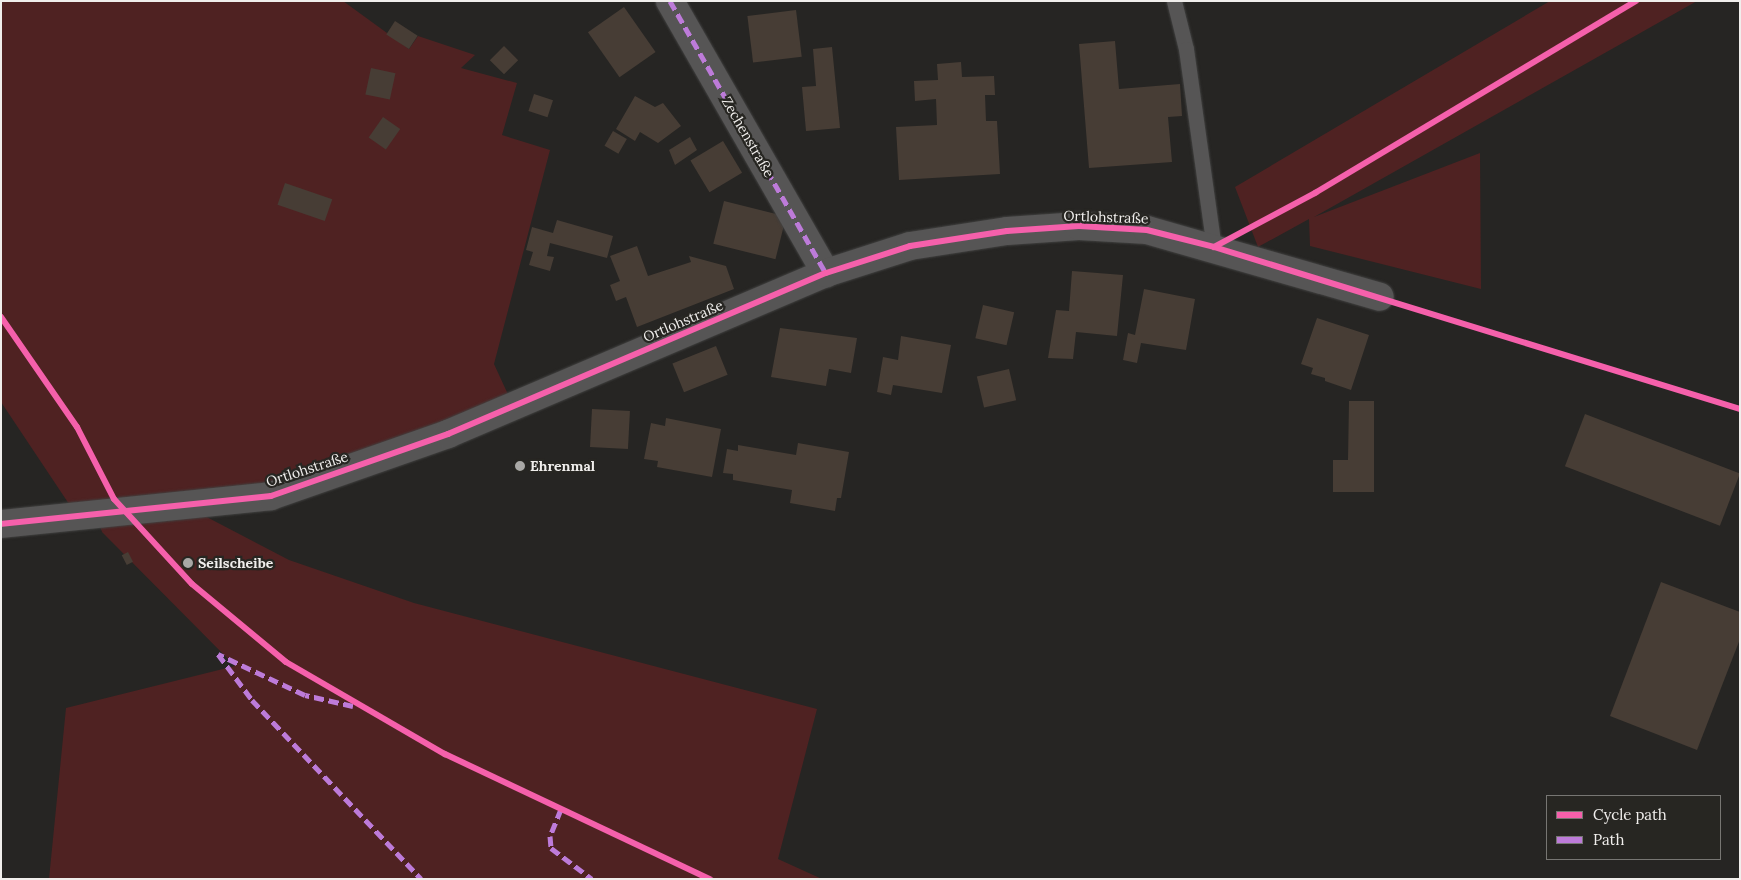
<!DOCTYPE html>
<meta charset="utf-8">
<style>
body{margin:0}
#map{position:relative;width:1741px;height:880px;overflow:hidden;background:#262523;font-family:Lora,serif}
div>[style]{position:absolute}
[style*='--x']{left:calc(var(--x)*1px);top:calc(var(--y)*1px);width:calc(var(--w)*1px);rotate:calc(var(--a)*1deg)}
.green>*{inset:0;background:#4f2222}
.building>*{inset:0;background:#473d35;transform-origin:0 0}
.roads{filter:drop-shadow(0 0 1px #414140) drop-shadow(0 0 1px #414140)}
.service>*{height:15px;margin:-7.5px;padding:0 7.5px;transform-origin:7.5px;border-radius:7.5px;background:#565555}
.minor>*{height:28px;margin:-14px;padding:0 14px;transform-origin:14px;border-radius:14px;background:#565555}
.quiet>*{height:5px;margin-top:-2.5px;transform-origin:0;background:repeating-linear-gradient(90deg,#bd7bd9 0 10px,transparent 0 15px)}
.cycleway>*{height:6px;margin:-3px;padding:0 3px;transform-origin:3px;border-radius:3px;background:#f560ab}
.dots>*{width:14px;height:14px;translate:-50% -50%;box-sizing:border-box;border:2px solid #272622;border-radius:50%}
span{translate:-50% -50%;white-space:nowrap;text-align:center;line-height:1.15;-webkit-text-stroke:4.5px #272622;paint-order:stroke}
.street-label{font-size:14px;color:#f0eeec}
.poi-label{font-size:14px;color:#f0eeec;font-weight:700}
.left{translate:0 -50%;text-align:left}
.frame{position:absolute;inset:0;border:2px solid #f0eeec;pointer-events:none}
.legend{position:absolute;left:1546px;top:795px;width:175px;height:65px;box-sizing:border-box;background:#272622;border:1px solid #777673;margin:0;padding:6px 9px;list-style:none;font-size:15px;color:#f0eeec}
.legend li{display:flex;align-items:center;gap:10px;height:25px}
.legend b{width:25px;border:1px solid #777673}
</style>
<div id="map">
<div class="green">
<i style="clip-path:polygon(1px 1px,343px 1px,409px 49px,418px 36px,475px 55px,461px 68px,517px 83px,502px 135px,550px 150px,494px 364px,512px 403px,269px 494px,71px 507px,1px 402px)"></i>
<i style="clip-path:polygon(1550px 1px,1697px 1px,1314px 217px,1480px 153px,1481px 289px,1310px 246px,1309px 219px,1258px 247px,1235px 187px)"></i>
<i style="clip-path:polygon(199px 513px,289px 560px,414px 603px,817px 709px,778px 859px,822px 879px,49px 879px,66px 708px,235px 666px,102px 532px,99px 523px)"></i>
</div>
<div class="building">
<i style="left:624px;top:7px;width:55px;height:44px;rotate:55deg"></i>
<i style="left:796px;top:10px;width:47px;height:49px;rotate:83deg"></i>
<i style="left:395px;top:21px;width:27px;height:16px;rotate:33deg"></i>
<i style="clip-path:polygon(1115px 41px,1119px 89px,1180px 84px,1182px 116px,1168px 117px,1172px 162px,1089px 168px,1079px 44px)"></i>
<i style="left:504px;top:46px;width:20px;height:20px;rotate:45deg"></i>
<i style="clip-path:polygon(832px 47px,840px 128px,806px 131px,802px 87px,816px 86px,813px 49px)"></i>
<i style="clip-path:polygon(961px 62px,962px 77px,994px 76px,995px 95px,985px 95px,986px 121px,997px 121px,1000px 174px,899px 180px,896px 127px,937px 125px,936px 99px,915px 101px,914px 81px,938px 80px,937px 64px)"></i>
<i style="left:371px;top:68px;width:25px;height:27px;rotate:12deg"></i>
<i style="left:534px;top:94px;width:20px;height:18px;rotate:18deg"></i>
<i style="clip-path:polygon(635px 96px,655px 107px,663px 103px,681px 126px,658px 143px,640px 132px,635px 141px,616px 129px)"></i>
<i style="left:383px;top:117px;width:21px;height:25px;rotate:35deg"></i>
<i style="left:613px;top:131px;width:16px;height:17px;rotate:30deg"></i>
<i style="clip-path:polygon(690px 137px,697px 150px,675px 165px,669px 150px)"></i>
<i style="left:723px;top:141px;width:37px;height:38px;rotate:59deg"></i>
<i style="left:285px;top:183px;width:50px;height:23px;rotate:19deg"></i>
<i style="left:724px;top:201px;width:64px;height:44px;rotate:14deg"></i>
<i style="clip-path:polygon(557px 220px,613px 236px,607px 258px,550px 243px,547px 256px,554px 257px,550px 271px,529px 265px,533px 252px,526px 250px,532px 227px,553px 233px)"></i>
<i style="clip-path:polygon(637px 246px,648px 276px,691px 262px,689px 256px,726px 266px,734px 289px,637px 327px,626px 297px,616px 301px,610px 285px,620px 281px,610px 256px)"></i>
<i style="clip-path:polygon(1072px 271px,1123px 275px,1117px 336px,1076px 332px,1073px 359px,1048px 358px,1056px 310px,1069px 311px)"></i>
<i style="clip-path:polygon(1144px 289px,1195px 299px,1186px 350px,1141px 343px,1137px 363px,1123px 360px,1128px 333px,1135px 335px)"></i>
<i style="left:983px;top:305px;width:32px;height:34px;rotate:13deg"></i>
<i style="clip-path:polygon(1317px 318px,1369px 335px,1351px 390px,1325px 381px,1325px 378px,1311px 374px,1313px 368px,1301px 364px)"></i>
<i style="clip-path:polygon(780px 328px,857px 338px,851px 373px,829px 369px,826px 386px,771px 377px)"></i>
<i style="clip-path:polygon(901px 336px,951px 345px,942px 393px,893px 385px,891px 395px,877px 392px,883px 357px,898px 360px)"></i>
<i style="left:716px;top:346px;width:31px;height:47px;rotate:68deg"></i>
<i style="left:1009px;top:369px;width:32px;height:33px;rotate:77deg"></i>
<i style="clip-path:polygon(1349px 401px,1374px 401px,1374px 492px,1333px 492px,1333px 460px,1348px 460px)"></i>
<i style="left:592px;top:409px;width:38px;height:38px;rotate:3deg"></i>
<i style="left:1585px;top:414px;width:166px;height:56px;rotate:21deg"></i>
<i style="clip-path:polygon(666px 418px,721px 429px,712px 477px,657px 467px,658px 461px,644px 459px,651px 423px,665px 426px)"></i>
<i style="clip-path:polygon(798px 443px,849px 452px,841px 498px,837px 498px,835px 511px,790px 503px,792px 490px,733px 480px,733px 474px,723px 473px,727px 449px,738px 451px,738px 445px,796px 455px)"></i>
<i style="left:128px;top:552px;width:11px;height:7px;rotate:63deg"></i>
<i style="clip-path:polygon(1661px 582px,1740px 612px,1740px 639px,1697px 750px,1610px 716px)"></i>
</div>
<div class="roads">
<div class="service">
<i style="--x:1174;--y:1;--w:49;--a:76"></i>
<i style="--x:1186;--y:49;--w:200;--a:82"></i>
</div>
<div class="minor">
<i style="--x:670;--y:1;--w:314;--a:60.2"></i>
<i style="--x:1;--y:524;--w:271;--a:-5.9"></i>
<i style="--x:271;--y:496;--w:188;--a:-19.3"></i>
<i style="--x:448;--y:434;--w:411;--a:-23.1"></i>
<i style="--x:826;--y:273;--w:88;--a:-17.8"></i>
<i style="--x:910;--y:246;--w:98;--a:-8.8"></i>
<i style="--x:1007;--y:231;--w:72;--a:-4"></i>
<i style="--x:1079;--y:226;--w:68;--a:3.4"></i>
<i style="--x:1147;--y:230;--w:242;--a:16"></i>
</div>
</div>
<div class="quiet">
<i style="--x:670;--y:1;--w:314;--a:60.2"></i>
<i style="--x:353;--y:706;--w:49;--a:-167.1"></i>
<i style="--x:305;--y:695;--w:96;--a:-154.8"></i>
<i style="--x:218;--y:654;--w:57;--a:53.5"></i>
<i style="--x:252;--y:700;--w:246;--a:46.6"></i>
<i style="--x:561;--y:809;--w:29;--a:112"></i>
<i style="--x:550;--y:836;--w:12;--a:85"></i>
<i style="--x:551;--y:848;--w:51;--a:37.1"></i>
</div>
<div class="cycleway">
<i style="--x:1214;--y:247;--w:115;--a:-28.1"></i>
<i style="--x:1315;--y:193;--w:374;--a:-30.9"></i>
<i style="--x:1;--y:317;--w:134;--a:55.4"></i>
<i style="--x:77;--y:427;--w:81;--a:62.8"></i>
<i style="--x:114;--y:499;--w:115;--a:47.5"></i>
<i style="--x:192;--y:584;--w:122;--a:39.7"></i>
<i style="--x:286;--y:662;--w:184;--a:30.1"></i>
<i style="--x:445;--y:754;--w:293;--a:25.3"></i>
<i style="--x:1;--y:524;--w:271;--a:-5.9"></i>
<i style="--x:271;--y:496;--w:188;--a:-19.3"></i>
<i style="--x:448;--y:434;--w:411;--a:-23.1"></i>
<i style="--x:826;--y:273;--w:88;--a:-17.8"></i>
<i style="--x:910;--y:246;--w:98;--a:-8.8"></i>
<i style="--x:1007;--y:231;--w:72;--a:-4"></i>
<i style="--x:1079;--y:226;--w:68;--a:3.4"></i>
<i style="--x:1147;--y:230;--w:69;--a:14.2"></i>
<i style="--x:1214;--y:247;--w:550;--a:17.12"></i>
</div>
<div class="dots">
<i style="left:520px;top:466px;background:#a9a8a6"></i>
<i style="left:188px;top:563px;background:#a9a8a6"></i>
</div>
<div class="street-label">
<span style="left:748px;top:137px;rotate:60deg">Zechenstraße</span>
<span style="left:1106px;top:217px;rotate:2deg">Ortlohstraße</span>
<span style="left:683px;top:321px;rotate:-23deg">Ortlohstraße</span>
<span style="left:307px;top:469px;rotate:-18deg">Ortlohstraße</span>
</div>
<div class="poi-label">
<span class="left" style="left:530px;top:466px">Ehrenmal</span>
<span class="left" style="left:198px;top:563px">Seilscheibe</span>
</div>
<div class="frame"></div>
<ul class="legend">
<li><b style="height:6px;background:#f560ab"></b>Cycle path</li>
<li><b style="height:6px;background:#bd7bd9"></b>Path</li>
</ul>
</div>
